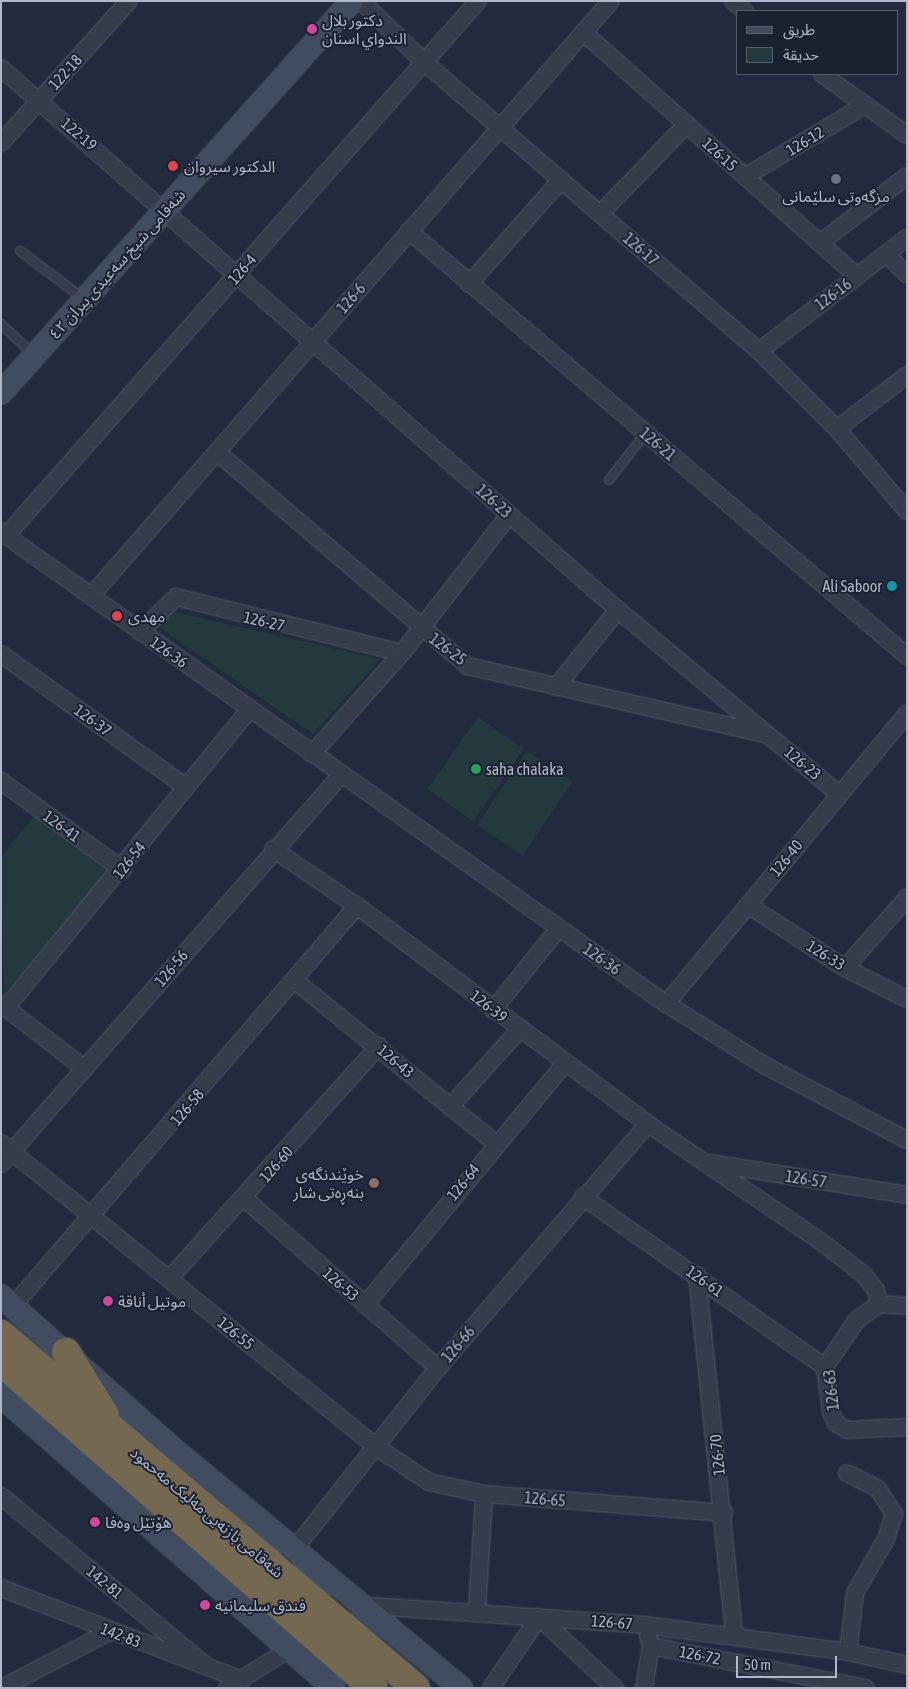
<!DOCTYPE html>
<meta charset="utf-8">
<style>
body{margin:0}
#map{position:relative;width:908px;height:1689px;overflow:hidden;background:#212b3d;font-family:"Asap Condensed","Noto Sans Arabic",sans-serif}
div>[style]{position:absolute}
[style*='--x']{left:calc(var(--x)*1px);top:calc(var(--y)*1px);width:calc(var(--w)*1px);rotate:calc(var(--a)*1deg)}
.green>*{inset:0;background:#23393e;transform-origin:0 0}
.roads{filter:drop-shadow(0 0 1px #505868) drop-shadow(0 0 1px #505868)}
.lane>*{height:8px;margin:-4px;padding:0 4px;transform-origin:4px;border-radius:4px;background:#353d4d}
.street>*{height:16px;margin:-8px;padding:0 8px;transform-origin:8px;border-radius:8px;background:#353d4d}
.secondary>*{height:22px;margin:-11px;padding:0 11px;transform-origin:11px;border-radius:11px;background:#424c60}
.highway>*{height:28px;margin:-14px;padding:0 14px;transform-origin:14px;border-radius:14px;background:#746851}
.dots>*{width:14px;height:14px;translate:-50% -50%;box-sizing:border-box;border:2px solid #1a2232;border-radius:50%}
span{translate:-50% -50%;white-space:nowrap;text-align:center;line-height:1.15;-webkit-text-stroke:4px #1a2232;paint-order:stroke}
.poi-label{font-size:16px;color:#b0b8c9}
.left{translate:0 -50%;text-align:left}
.right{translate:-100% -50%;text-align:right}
.street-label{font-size:16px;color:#b0b8c9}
.frame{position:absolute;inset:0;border:2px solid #b0b8c9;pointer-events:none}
.legend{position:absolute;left:736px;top:10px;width:162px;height:65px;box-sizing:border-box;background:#1a2232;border:1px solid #565e6e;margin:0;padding:6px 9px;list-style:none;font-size:15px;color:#b0b8c9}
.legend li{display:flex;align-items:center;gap:10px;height:25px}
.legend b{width:25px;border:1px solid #565e6e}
.scale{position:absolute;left:736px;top:1656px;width:101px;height:22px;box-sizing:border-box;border:2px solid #b0b8c9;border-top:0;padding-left:6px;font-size:15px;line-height:18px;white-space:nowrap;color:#b0b8c9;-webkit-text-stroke:4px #1a2232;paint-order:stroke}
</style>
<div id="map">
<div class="green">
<i style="clip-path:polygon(171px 611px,380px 659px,313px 734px,157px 626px)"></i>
<i style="left:478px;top:717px;width:56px;height:88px;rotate:35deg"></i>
<i style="left:527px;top:751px;width:55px;height:89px;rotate:34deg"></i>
<i style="clip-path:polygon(36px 814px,110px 873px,4px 995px,1px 856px)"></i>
</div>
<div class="roads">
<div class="lane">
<i style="--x:20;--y:251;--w:70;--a:36.9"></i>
<i style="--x:1;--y:324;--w:35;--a:43"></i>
<i style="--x:609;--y:480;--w:58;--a:-52"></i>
</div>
<div class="street">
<i style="--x:361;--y:1;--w:88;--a:44.1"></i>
<i style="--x:424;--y:62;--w:442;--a:40.8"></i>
<i style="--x:759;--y:351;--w:110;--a:45"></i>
<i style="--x:837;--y:429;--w:108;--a:49.5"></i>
<i style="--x:733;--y:1;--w:16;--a:40"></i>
<i style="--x:583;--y:32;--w:367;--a:41.7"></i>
<i style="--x:1;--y:68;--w:821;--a:41.3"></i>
<i style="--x:618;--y:610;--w:286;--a:39.8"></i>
<i style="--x:822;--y:74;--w:105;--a:35.7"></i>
<i style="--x:1;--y:143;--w:191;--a:-48"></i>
<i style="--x:746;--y:176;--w:139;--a:-30.8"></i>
<i style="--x:600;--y:214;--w:125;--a:-46"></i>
<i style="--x:409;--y:231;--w:655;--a:40.48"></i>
<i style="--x:820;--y:243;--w:110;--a:-37.6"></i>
<i style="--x:886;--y:254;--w:29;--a:44"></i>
<i style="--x:469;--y:284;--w:139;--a:-48.5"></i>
<i style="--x:759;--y:351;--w:186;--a:-37.4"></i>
<i style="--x:837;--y:429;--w:88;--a:-37.6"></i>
<i style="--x:217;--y:452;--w:330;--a:40.5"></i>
<i style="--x:468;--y:666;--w:305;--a:12.9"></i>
<i style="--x:1;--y:532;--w:807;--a:35.36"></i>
<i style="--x:659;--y:999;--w:124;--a:32.2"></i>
<i style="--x:764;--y:1065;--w:161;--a:27.7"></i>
<i style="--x:6;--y:536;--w:713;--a:-48.58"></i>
<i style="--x:91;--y:596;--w:790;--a:-48.85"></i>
<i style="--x:140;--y:632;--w:50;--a:-44.2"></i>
<i style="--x:176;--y:597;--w:233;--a:13.9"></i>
<i style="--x:1;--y:654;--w:226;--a:35.7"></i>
<i style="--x:556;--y:687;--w:99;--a:-51.2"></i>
<i style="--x:312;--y:754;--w:135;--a:-48.3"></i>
<i style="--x:402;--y:653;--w:175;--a:-52.2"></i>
<i style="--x:1;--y:781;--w:151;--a:36.1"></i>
<i style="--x:273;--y:849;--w:102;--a:34.2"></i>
<i style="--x:357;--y:906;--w:364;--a:36.8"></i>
<i style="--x:648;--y:1124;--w:207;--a:34.2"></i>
<i style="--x:819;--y:1240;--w:56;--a:37.7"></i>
<i style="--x:863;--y:1274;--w:21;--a:51"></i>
<i style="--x:876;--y:1290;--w:14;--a:78"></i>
<i style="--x:748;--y:905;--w:116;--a:33"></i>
<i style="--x:845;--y:968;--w:69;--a:26.6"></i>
<i style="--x:845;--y:968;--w:94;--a:-48.5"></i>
<i style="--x:294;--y:980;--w:259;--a:39"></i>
<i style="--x:1;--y:1004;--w:106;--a:37.7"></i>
<i style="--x:666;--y:1004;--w:377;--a:-50.3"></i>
<i style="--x:6;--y:1008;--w:386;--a:-50.8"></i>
<i style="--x:493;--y:1010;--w:105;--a:-51.2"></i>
<i style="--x:450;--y:1107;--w:105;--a:-48.1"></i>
<i style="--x:1;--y:1143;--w:485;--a:39"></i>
<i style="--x:378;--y:1448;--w:61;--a:33.7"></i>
<i style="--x:429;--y:1482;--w:56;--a:12.3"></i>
<i style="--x:484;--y:1494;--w:241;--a:4.5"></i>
<i style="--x:710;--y:1163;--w:200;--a:9.2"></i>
<i style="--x:1;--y:1164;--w:518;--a:-48.83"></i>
<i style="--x:583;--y:1197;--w:296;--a:35.1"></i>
<i style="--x:245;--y:1199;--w:257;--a:41.2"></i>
<i style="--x:697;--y:1275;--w:362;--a:84.1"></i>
<i style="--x:169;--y:1279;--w:314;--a:-48"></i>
<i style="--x:879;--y:1304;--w:29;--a:144"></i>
<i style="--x:856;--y:1321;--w:55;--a:124"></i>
<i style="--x:825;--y:1367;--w:45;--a:82.4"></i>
<i style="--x:831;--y:1412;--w:12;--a:66"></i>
<i style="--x:836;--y:1423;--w:13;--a:32"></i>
<i style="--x:847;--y:1430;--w:60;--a:-2.9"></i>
<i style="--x:879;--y:1304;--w:28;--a:4"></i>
<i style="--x:365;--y:1305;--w:314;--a:-50.4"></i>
<i style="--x:13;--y:1306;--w:528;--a:-49.3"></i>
<i style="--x:847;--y:1473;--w:35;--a:27"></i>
<i style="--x:878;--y:1489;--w:30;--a:57"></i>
<i style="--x:894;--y:1514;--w:26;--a:108"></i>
<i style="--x:886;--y:1539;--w:62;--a:119.9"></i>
<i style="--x:855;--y:1593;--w:59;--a:96.8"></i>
<i style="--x:1;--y:1496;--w:268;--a:39.6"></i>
<i style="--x:277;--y:1571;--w:259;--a:-51.6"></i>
<i style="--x:438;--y:1368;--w:322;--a:-49.3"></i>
<i style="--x:1;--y:1588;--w:258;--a:20.9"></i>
<i style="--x:315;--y:1602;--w:330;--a:4"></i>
<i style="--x:644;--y:1625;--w:206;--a:7.5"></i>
<i style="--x:848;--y:1652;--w:60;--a:12.4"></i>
<i style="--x:477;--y:1610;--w:116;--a:-86.5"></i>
<i style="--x:651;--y:1646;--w:219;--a:11.1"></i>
<i style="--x:2;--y:1688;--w:123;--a:-27.6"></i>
<i style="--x:227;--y:1688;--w:74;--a:-31.8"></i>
<i style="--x:491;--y:1688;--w:86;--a:-55.9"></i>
<i style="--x:539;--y:1617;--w:104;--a:43.1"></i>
<i style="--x:644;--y:1688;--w:43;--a:-80.5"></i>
<i style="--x:651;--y:1646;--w:10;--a:-107"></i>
</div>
<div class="secondary">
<i style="--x:1;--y:393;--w:526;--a:-48.16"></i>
<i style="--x:1;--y:1296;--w:237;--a:41.6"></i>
<i style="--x:178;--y:1453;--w:368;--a:39.7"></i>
<i style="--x:1;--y:1396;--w:442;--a:41.3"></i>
</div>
<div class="highway">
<i style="--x:1;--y:1334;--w:545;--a:40.46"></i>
<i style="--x:66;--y:1352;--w:74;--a:58.2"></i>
<i style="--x:1;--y:1362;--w:495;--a:41.2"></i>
</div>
</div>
<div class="dots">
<i style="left:312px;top:29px;background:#d1479c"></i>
<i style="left:173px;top:166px;background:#e0444e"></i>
<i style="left:836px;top:179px;background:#6b7280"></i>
<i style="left:892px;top:586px;background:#0f9aa8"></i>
<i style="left:117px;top:616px;background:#e0444e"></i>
<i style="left:476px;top:769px;background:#2e9e5b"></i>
<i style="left:374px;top:1183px;background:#8d6e63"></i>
<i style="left:108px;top:1301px;background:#d1479c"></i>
<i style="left:95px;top:1522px;background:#d1479c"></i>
<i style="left:205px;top:1605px;background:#d1479c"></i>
</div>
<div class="poi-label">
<span class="left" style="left:322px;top:29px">دكتور بلال<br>الندواي اسنان</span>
<span class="left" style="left:184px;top:166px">الدكتور سيروان</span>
<span style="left:836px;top:196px">مزگەوتی سلێمانی</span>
<span class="right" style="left:882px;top:586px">Ali Saboor</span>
<span class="left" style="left:128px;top:616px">مهدی</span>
<span class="left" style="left:486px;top:769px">saha chalaka</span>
<span class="right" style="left:364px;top:1183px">خوێندنگەی<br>بنەڕەتی شار</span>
<span class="left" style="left:118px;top:1301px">موتيل أناقة</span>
<span class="left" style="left:105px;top:1522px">هۆتێل وەفا</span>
<span class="left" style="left:215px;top:1605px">فندق سليمانيه</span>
</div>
<div class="street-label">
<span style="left:65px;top:72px;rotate:-48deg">122-18</span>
<span style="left:79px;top:134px;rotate:40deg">122-19</span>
<span style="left:805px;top:141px;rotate:-31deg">126-12</span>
<span style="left:720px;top:154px;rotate:42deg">126-15</span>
<span style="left:641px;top:249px;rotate:41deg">126-17</span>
<span style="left:117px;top:264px;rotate:-48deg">شەقامی شیخ سەعیدی پیران ٤٢</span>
<span style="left:242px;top:269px;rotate:-49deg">126-4</span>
<span style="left:833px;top:294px;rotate:-37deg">126-16</span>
<span style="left:351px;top:298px;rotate:-49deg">126-6</span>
<span style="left:658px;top:444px;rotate:40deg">126-21</span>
<span style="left:494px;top:501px;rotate:42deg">126-23</span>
<span style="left:264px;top:621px;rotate:13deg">126-27</span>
<span style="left:448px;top:649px;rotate:37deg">126-25</span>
<span style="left:169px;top:652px;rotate:35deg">126-36</span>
<span style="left:93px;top:720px;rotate:36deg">126-37</span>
<span style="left:803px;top:763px;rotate:40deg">126-23</span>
<span style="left:62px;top:826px;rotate:36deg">126-41</span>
<span style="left:786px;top:858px;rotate:-51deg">126-40</span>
<span style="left:129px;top:860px;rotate:-52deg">126-54</span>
<span style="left:826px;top:955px;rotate:32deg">126-33</span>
<span style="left:602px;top:959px;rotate:35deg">126-36</span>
<span style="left:171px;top:968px;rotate:-50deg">126-56</span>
<span style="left:489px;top:1006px;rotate:37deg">126-39</span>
<span style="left:396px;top:1061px;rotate:40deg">126-43</span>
<span style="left:187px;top:1107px;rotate:-50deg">126-58</span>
<span style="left:276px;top:1164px;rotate:-49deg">126-60</span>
<span style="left:806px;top:1179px;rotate:9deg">126-57</span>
<span style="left:463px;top:1182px;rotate:-51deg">126-64</span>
<span style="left:705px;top:1281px;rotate:35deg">126-61</span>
<span style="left:341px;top:1284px;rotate:41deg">126-53</span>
<span style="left:236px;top:1333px;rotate:39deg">126-55</span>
<span style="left:458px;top:1344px;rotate:-50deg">126-66</span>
<span style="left:831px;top:1390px;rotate:-96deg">126-63</span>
<span style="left:717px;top:1455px;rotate:-96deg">126-70</span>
<span style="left:545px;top:1499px;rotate:5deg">126-65</span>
<span style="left:207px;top:1512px;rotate:40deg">شەقامی بازنەیی مەلیک مەحمود</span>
<span style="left:105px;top:1582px;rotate:40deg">142-81</span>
<span style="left:612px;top:1622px;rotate:4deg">126-67</span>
<span style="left:121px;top:1635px;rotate:21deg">142-83</span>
<span style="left:700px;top:1655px;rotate:11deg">126-72</span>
</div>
<div class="frame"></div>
<ul class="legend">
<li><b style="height:6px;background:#424c60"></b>طريق</li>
<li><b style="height:14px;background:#23393e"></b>حديقة</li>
</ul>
<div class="scale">50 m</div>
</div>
